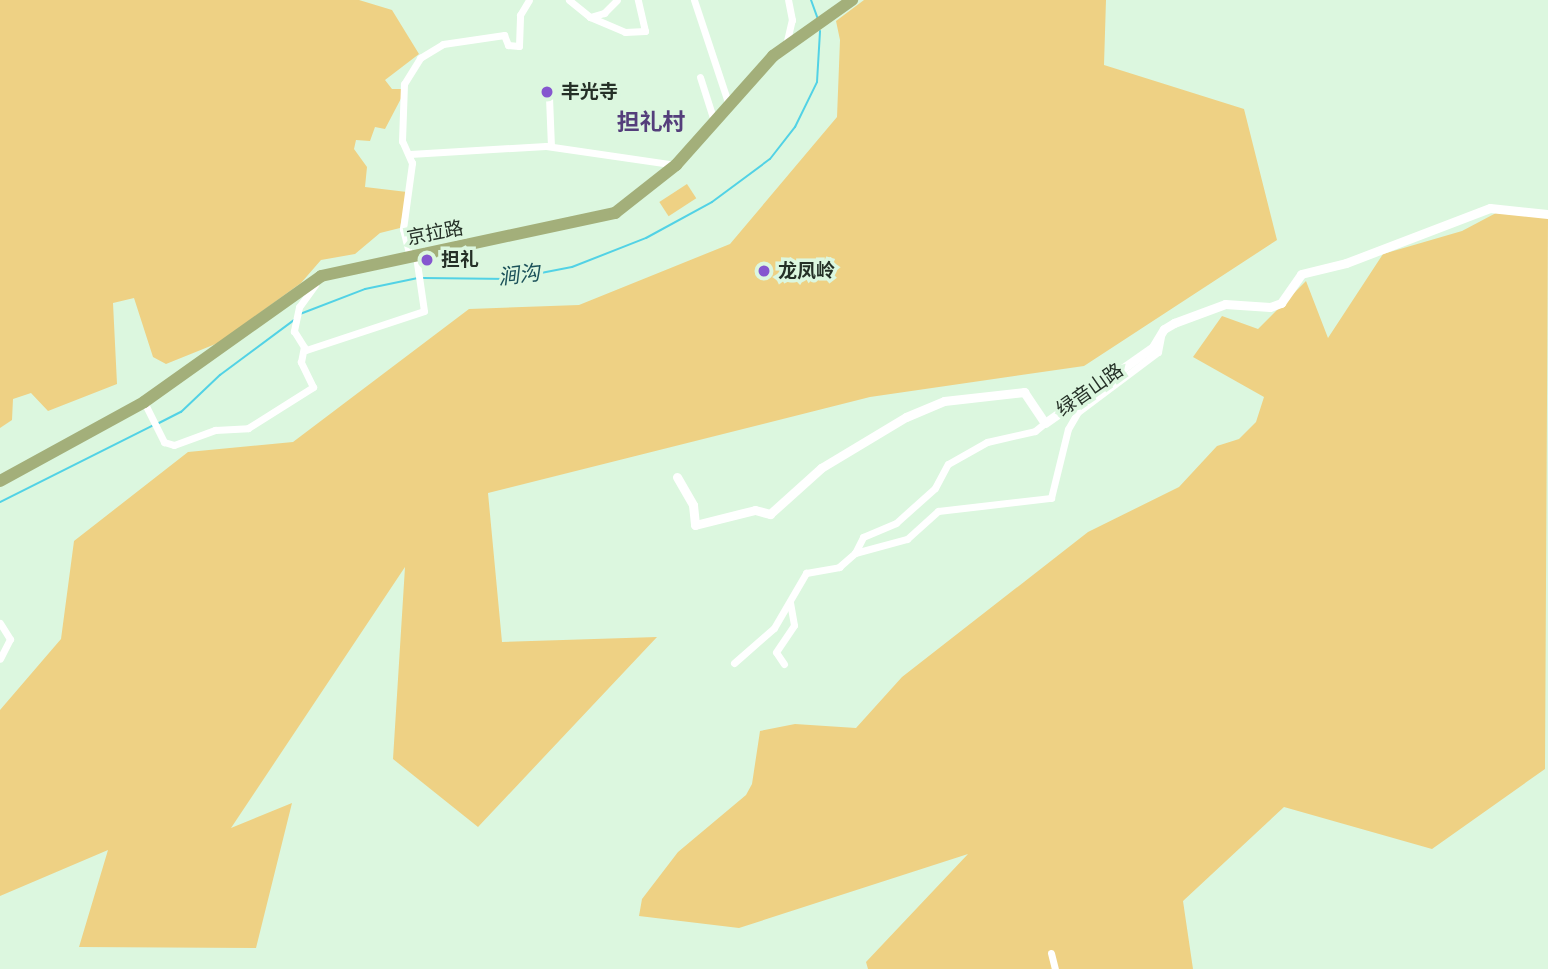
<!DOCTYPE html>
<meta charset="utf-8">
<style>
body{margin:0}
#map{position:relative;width:1548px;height:969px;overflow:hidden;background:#dcf7df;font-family:Helvetica,"Noto Sans SC",sans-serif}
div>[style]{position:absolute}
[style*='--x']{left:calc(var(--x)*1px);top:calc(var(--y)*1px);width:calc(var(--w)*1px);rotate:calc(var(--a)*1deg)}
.green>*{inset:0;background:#eed184;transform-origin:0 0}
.stream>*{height:2px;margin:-1px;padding:0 1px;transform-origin:1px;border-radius:1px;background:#52d2e5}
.minor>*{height:7px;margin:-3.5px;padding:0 3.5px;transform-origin:3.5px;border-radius:3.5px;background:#fff}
.tertiary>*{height:9px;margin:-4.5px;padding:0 4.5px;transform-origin:4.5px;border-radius:4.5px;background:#fff}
.trunk>*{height:12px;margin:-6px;padding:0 6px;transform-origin:6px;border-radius:6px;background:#a3af7a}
.dots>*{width:19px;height:19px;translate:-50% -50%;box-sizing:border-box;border:4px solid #dcf7df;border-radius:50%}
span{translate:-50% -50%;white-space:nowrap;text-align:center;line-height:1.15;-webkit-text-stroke:7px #dcf7df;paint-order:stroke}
.poi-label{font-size:19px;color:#253027;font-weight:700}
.left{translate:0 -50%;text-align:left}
.street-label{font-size:19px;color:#253027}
.water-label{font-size:21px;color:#1c525a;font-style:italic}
.quarter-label{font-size:23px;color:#543e7b;font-weight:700}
</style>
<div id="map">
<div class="green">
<i style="clip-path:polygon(0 0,359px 0,392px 10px,419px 54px,385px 80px,392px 89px,406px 89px,385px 129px,375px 127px,370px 141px,356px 140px,354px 149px,367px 167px,365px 187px,407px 192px,400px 228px,380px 233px,355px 254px,321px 260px,301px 283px,218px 343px,166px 364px,153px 357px,134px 298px,113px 303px,117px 384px,48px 411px,31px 393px,13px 399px,12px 420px,0 428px)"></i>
<i style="clip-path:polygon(864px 0,1106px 0,1104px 65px,1244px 109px,1277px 240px,1084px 366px,870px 397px,488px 493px,502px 642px,657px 637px,478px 827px,393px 759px,405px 567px,231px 828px,292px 803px,256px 948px,79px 947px,108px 850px,0 896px,0 710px,61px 639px,74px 541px,188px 452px,293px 442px,469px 309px,579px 305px,730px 244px,837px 117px,840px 40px,836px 21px)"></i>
<i style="left:687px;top:184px;width:17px;height:33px;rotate:57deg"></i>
<i style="clip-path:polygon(1496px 213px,1548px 218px,1545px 769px,1432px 849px,1284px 807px,1183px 901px,1193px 969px,868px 969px,866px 962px,968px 854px,739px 928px,639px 916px,642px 899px,678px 852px,746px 795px,752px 784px,760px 731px,795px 724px,856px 728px,902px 677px,1088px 532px,1179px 487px,1217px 446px,1239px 439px,1256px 422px,1264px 397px,1193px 357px,1222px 316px,1258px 329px,1306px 281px,1328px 338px,1383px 254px,1462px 231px)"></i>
</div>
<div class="stream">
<i style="--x:811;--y:0;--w:20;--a:70"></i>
<i style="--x:423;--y:278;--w:87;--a:0.7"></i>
<i style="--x:510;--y:279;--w:63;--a:-11"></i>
<i style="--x:572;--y:267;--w:79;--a:-21.4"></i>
<i style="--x:646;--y:238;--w:75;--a:-28.6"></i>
<i style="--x:712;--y:202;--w:72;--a:-36.6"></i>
<i style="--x:770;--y:159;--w:41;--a:-52"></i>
<i style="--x:795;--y:127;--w:50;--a:-63.9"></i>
<i style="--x:817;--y:82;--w:51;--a:-86.6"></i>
<i style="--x:300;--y:314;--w:70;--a:-21"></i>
<i style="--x:365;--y:289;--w:54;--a:-11.7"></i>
<i style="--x:157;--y:424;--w:27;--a:-27"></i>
<i style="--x:181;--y:412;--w:54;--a:-43.5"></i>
<i style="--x:220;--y:375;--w:92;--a:-36.6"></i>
<i style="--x:0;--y:502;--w:170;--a:-26.6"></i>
</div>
<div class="minor">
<i style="--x:569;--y:0;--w:27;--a:39"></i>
<i style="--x:590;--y:17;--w:15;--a:-16"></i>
<i style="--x:604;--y:13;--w:18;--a:-45"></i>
<i style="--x:694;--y:0;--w:111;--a:71.6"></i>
<i style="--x:590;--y:17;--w:38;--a:23"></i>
<i style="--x:625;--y:32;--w:20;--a:-3"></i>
<i style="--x:645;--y:31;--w:32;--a:-103"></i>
<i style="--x:786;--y:45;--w:26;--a:-77"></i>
<i style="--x:792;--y:20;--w:20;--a:-101"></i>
<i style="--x:700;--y:77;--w:46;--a:72.3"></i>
<i style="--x:549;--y:97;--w:49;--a:87.7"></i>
<i style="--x:410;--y:154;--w:136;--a:-3.4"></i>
<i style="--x:546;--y:146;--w:131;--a:8.3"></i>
<i style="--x:410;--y:257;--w:29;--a:-104"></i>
<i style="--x:403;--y:229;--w:67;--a:-82.2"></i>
<i style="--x:412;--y:163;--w:24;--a:-114"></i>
<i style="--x:402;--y:141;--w:57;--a:-88"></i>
<i style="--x:404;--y:84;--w:31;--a:-58"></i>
<i style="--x:420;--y:58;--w:27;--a:-31"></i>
<i style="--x:443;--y:44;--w:62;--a:-8.4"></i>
<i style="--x:504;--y:35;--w:11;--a:68"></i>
<i style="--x:508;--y:45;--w:11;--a:5"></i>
<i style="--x:519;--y:46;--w:31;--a:-88"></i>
<i style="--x:520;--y:15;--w:17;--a:-59"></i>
<i style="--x:315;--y:285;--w:27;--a:126"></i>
<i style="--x:299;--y:307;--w:25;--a:102"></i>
<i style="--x:294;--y:331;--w:22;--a:58"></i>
<i style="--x:306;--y:350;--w:124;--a:-18.3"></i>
<i style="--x:424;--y:311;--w:56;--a:-98.3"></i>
<i style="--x:144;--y:402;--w:45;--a:63.4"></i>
<i style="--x:164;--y:442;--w:10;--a:17"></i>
<i style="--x:174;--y:445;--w:44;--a:-20.1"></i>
<i style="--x:215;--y:430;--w:33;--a:-3"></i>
<i style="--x:248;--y:428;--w:77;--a:-32.2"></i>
<i style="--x:313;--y:387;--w:28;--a:-116"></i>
<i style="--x:301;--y:362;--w:15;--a:-79"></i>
<i style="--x:855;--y:553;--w:54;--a:-15.1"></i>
<i style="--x:907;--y:539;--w:42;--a:-42.1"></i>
<i style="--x:938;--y:511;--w:114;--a:-6.6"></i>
<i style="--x:1051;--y:498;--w:71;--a:-76.2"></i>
<i style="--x:1068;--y:429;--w:20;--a:-60"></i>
<i style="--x:1078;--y:412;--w:100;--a:-36.9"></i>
<i style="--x:1158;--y:352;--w:15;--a:-79"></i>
<i style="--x:0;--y:623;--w:19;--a:58"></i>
<i style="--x:10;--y:639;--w:22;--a:117"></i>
<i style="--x:734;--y:663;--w:53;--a:-41.2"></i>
<i style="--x:774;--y:628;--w:64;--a:-59.8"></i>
<i style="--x:806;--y:573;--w:34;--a:-10"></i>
<i style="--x:839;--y:567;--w:21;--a:-41"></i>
<i style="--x:855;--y:553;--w:18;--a:-63"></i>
<i style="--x:863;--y:537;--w:36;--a:-23"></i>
<i style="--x:896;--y:523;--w:52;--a:-41.9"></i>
<i style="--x:935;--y:488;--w:27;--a:-62"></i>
<i style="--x:948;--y:464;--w:45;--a:-29.4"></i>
<i style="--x:987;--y:442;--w:49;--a:-12.9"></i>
<i style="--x:1035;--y:431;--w:13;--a:-39"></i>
<i style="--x:784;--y:664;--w:14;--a:-124"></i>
<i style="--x:776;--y:652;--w:32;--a:-56"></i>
<i style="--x:794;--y:625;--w:22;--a:-100"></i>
<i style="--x:1051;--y:953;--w:16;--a:76"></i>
</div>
<div class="tertiary">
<i style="--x:677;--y:477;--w:32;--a:60"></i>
<i style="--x:693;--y:505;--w:20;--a:84"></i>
<i style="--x:695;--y:525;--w:62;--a:-14"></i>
<i style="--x:755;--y:510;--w:16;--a:15"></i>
<i style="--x:770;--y:514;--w:69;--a:-42"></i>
<i style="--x:821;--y:468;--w:99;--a:-31"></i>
<i style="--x:906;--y:417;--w:41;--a:-22.8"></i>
<i style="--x:944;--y:401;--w:81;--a:-6.4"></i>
<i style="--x:1024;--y:392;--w:37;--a:56"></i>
<i style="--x:1045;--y:423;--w:132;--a:-35.1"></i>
<i style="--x:1153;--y:347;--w:21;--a:-59"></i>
<i style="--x:1164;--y:329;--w:12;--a:-31"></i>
<i style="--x:1174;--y:323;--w:54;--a:-20.4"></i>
<i style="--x:1225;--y:304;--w:45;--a:3.8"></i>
<i style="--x:1270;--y:307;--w:12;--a:-20"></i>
<i style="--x:1281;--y:303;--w:35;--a:-55"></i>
<i style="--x:1301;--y:274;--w:46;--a:-13.7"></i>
<i style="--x:1346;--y:263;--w:154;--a:-20.9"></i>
<i style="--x:1490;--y:208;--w:58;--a:5.9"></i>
</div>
<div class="trunk">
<i style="--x:0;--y:481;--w:164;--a:-28.7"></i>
<i style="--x:144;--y:402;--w:217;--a:-35.4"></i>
<i style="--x:321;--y:276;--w:301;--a:-12.1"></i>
<i style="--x:615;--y:213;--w:78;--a:-38.2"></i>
<i style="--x:676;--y:165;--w:146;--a:-48.3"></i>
<i style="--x:773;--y:56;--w:97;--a:-35.3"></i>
</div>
<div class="dots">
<i style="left:547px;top:92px;background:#8556cf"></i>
<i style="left:427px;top:260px;background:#8556cf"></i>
<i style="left:764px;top:271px;background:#8556cf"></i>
</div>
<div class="poi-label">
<span class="left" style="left:561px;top:92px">丰光寺</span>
<span class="left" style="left:441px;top:260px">担礼</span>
<span class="left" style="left:778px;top:271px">龙凤岭</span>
</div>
<div class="street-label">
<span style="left:435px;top:233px;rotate:-11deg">京拉路</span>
<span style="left:1090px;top:390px;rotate:-35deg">绿音山路</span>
</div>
<div class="water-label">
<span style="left:519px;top:275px;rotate:-7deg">涧沟</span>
</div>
<div class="quarter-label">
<span style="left:651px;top:122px">担礼村</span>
</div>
</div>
